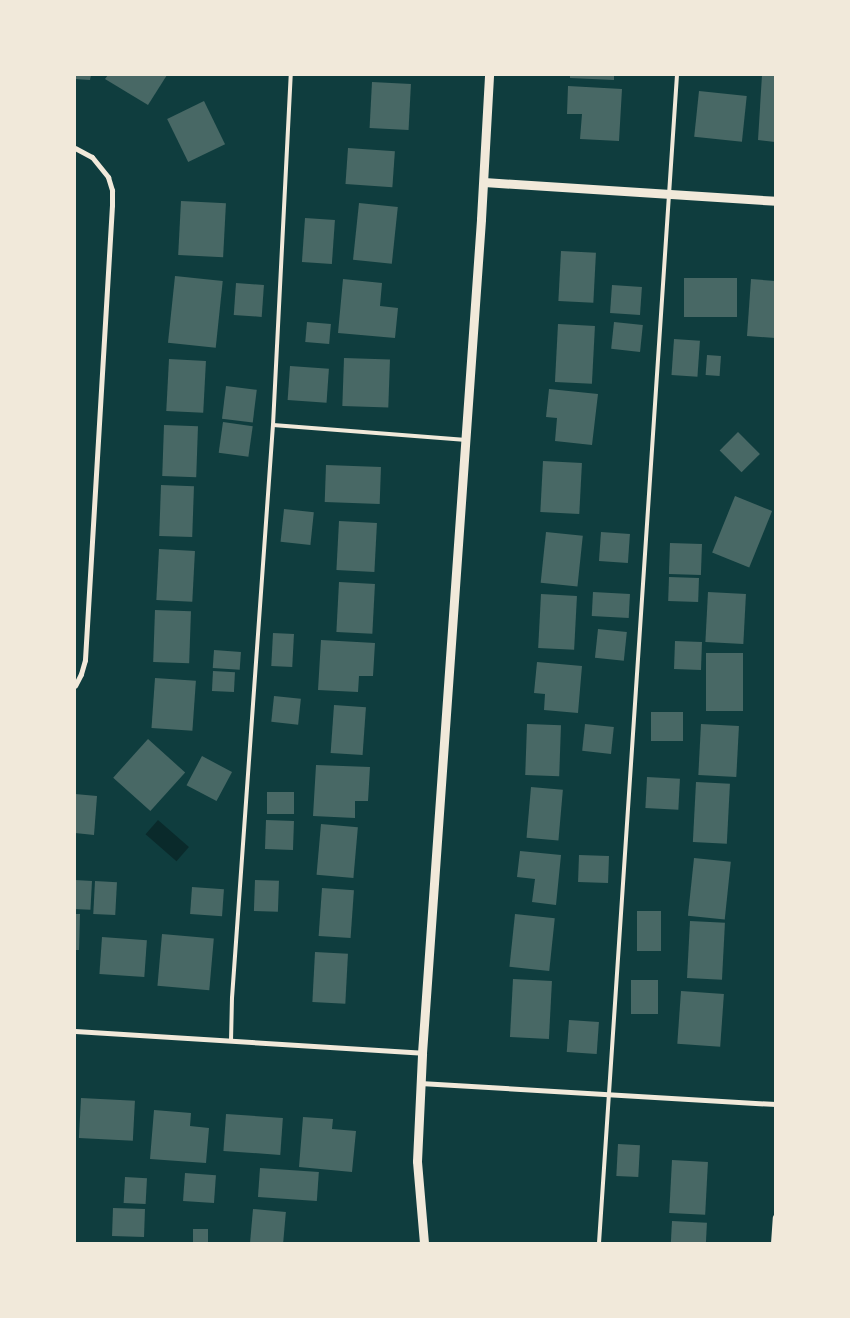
<!DOCTYPE html>
<style>
body{margin:0}
#map{position:relative;width:850px;height:1318px;overflow:hidden;background:#0f3d3e;font-family:"DM Sans",sans-serif}
div>[style]{position:absolute}
[style*='--x']{left:calc(var(--x)*1px);top:calc(var(--y)*1px);width:calc(var(--w)*1px);rotate:calc(var(--a)*1deg)}
.water>*{inset:0;background:#0a2a2b;transform-origin:0 0}
.building>*{inset:0;background:#486865;transform-origin:0 0}
.service>*{height:4px;margin:-2px;padding:0 2px;transform-origin:2px;border-radius:2px;background:#f1e9da}
.minor>*{height:5px;margin:-2.5px;padding:0 2.5px;transform-origin:2.5px;border-radius:2.5px;background:#f1e9da}
.tertiary>*{height:9px;margin:-4.5px;padding:0 4.5px;transform-origin:4.5px;border-radius:4.5px;background:#f1e9da}
span{translate:-50% -50%;white-space:nowrap;text-align:center;line-height:1.15;-webkit-text-stroke:5px #f1e9da;paint-order:stroke}
.frame{position:absolute;inset:0;border:76px solid #f1e9da;pointer-events:none}
</style>
<div id="map">
<div class="water">
<i style="left:158px;top:820px;width:41px;height:19px;rotate:41deg"></i>
</div>
<div class="building">
<i style="clip-path:polygon(75px 75px,91px 75px,90px 80px,75px 79px)"></i>
<i style="clip-path:polygon(108px 75px,167px 75px,148px 105px,105px 79px)"></i>
<i style="clip-path:polygon(570px 75px,614px 75px,614px 80px,570px 78px)"></i>
<i style="clip-path:polygon(762px 75px,775px 75px,775px 142px,758px 140px)"></i>
<i style="left:372px;top:82px;width:39px;height:46px;rotate:3deg"></i>
<i style="clip-path:polygon(568px 86px,622px 89px,619px 141px,580px 139px,582px 114px,567px 114px)"></i>
<i style="left:699px;top:91px;width:48px;height:46px;rotate:6deg"></i>
<i style="left:204px;top:101px;width:48px;height:41px;rotate:64deg"></i>
<i style="left:348px;top:148px;width:47px;height:36px;rotate:4deg"></i>
<i style="left:181px;top:201px;width:45px;height:54px;rotate:3deg"></i>
<i style="left:359px;top:203px;width:39px;height:57px;rotate:6deg"></i>
<i style="left:305px;top:218px;width:30px;height:44px;rotate:4deg"></i>
<i style="left:561px;top:251px;width:35px;height:50px;rotate:3deg"></i>
<i style="left:175px;top:276px;width:48px;height:67px;rotate:6deg"></i>
<i style="left:737px;top:278px;width:39px;height:53px;rotate:90deg"></i>
<i style="clip-path:polygon(343px 279px,382px 283px,380px 306px,398px 308px,395px 338px,338px 333px)"></i>
<i style="clip-path:polygon(751px 279px,775px 281px,775px 338px,747px 336px)"></i>
<i style="left:236px;top:283px;width:28px;height:32px;rotate:4deg"></i>
<i style="left:612px;top:285px;width:30px;height:28px;rotate:4deg"></i>
<i style="left:307px;top:322px;width:24px;height:20px;rotate:5deg"></i>
<i style="left:614px;top:322px;width:29px;height:27px;rotate:6deg"></i>
<i style="left:558px;top:324px;width:37px;height:58px;rotate:3deg"></i>
<i style="left:674px;top:339px;width:26px;height:36px;rotate:4deg"></i>
<i style="left:707px;top:355px;width:14px;height:20px;rotate:4deg"></i>
<i style="left:344px;top:358px;width:46px;height:48px;rotate:2deg"></i>
<i style="left:169px;top:359px;width:37px;height:52px;rotate:3deg"></i>
<i style="left:290px;top:366px;width:39px;height:34px;rotate:4deg"></i>
<i style="left:226px;top:386px;width:31px;height:33px;rotate:7deg"></i>
<i style="clip-path:polygon(549px 389px,598px 394px,592px 445px,555px 441px,557px 418px,546px 417px)"></i>
<i style="left:223px;top:422px;width:30px;height:31px;rotate:8deg"></i>
<i style="left:164px;top:425px;width:34px;height:51px;rotate:2deg"></i>
<i style="left:738px;top:432px;width:31px;height:26px;rotate:45deg"></i>
<i style="left:543px;top:461px;width:39px;height:51px;rotate:3deg"></i>
<i style="left:326px;top:465px;width:55px;height:37px;rotate:2deg"></i>
<i style="left:161px;top:485px;width:33px;height:51px;rotate:2deg"></i>
<i style="left:735px;top:496px;width:40px;height:61px;rotate:22deg"></i>
<i style="left:284px;top:509px;width:30px;height:33px;rotate:6deg"></i>
<i style="left:339px;top:521px;width:38px;height:49px;rotate:3deg"></i>
<i style="left:546px;top:532px;width:37px;height:51px;rotate:6deg"></i>
<i style="left:601px;top:532px;width:29px;height:29px;rotate:4deg"></i>
<i style="left:670px;top:543px;width:32px;height:31px;rotate:2deg"></i>
<i style="left:159px;top:549px;width:36px;height:51px;rotate:3deg"></i>
<i style="left:669px;top:577px;width:30px;height:24px;rotate:2deg"></i>
<i style="left:339px;top:582px;width:36px;height:50px;rotate:3deg"></i>
<i style="left:593px;top:592px;width:37px;height:24px;rotate:3deg"></i>
<i style="left:708px;top:592px;width:38px;height:50px;rotate:3deg"></i>
<i style="left:541px;top:594px;width:36px;height:54px;rotate:3deg"></i>
<i style="left:155px;top:610px;width:36px;height:52px;rotate:2deg"></i>
<i style="left:598px;top:629px;width:29px;height:29px;rotate:6deg"></i>
<i style="left:273px;top:633px;width:21px;height:33px;rotate:3deg"></i>
<i style="clip-path:polygon(321px 640px,375px 643px,373px 676px,359px 676px,358px 692px,318px 690px)"></i>
<i style="left:675px;top:641px;width:27px;height:28px;rotate:2deg"></i>
<i style="left:214px;top:650px;width:27px;height:18px;rotate:4deg"></i>
<i style="left:706px;top:653px;width:37px;height:58px"></i>
<i style="clip-path:polygon(537px 662px,582px 666px,578px 713px,544px 710px,545px 694px,534px 693px)"></i>
<i style="left:213px;top:671px;width:22px;height:20px;rotate:3deg"></i>
<i style="left:155px;top:678px;width:41px;height:50px;rotate:4deg"></i>
<i style="left:274px;top:696px;width:27px;height:26px;rotate:6deg"></i>
<i style="left:334px;top:705px;width:32px;height:48px;rotate:4deg"></i>
<i style="left:651px;top:712px;width:32px;height:29px"></i>
<i style="left:527px;top:724px;width:34px;height:51px;rotate:2deg"></i>
<i style="left:585px;top:724px;width:29px;height:27px;rotate:6deg"></i>
<i style="left:701px;top:724px;width:38px;height:51px;rotate:3deg"></i>
<i style="left:148px;top:739px;width:50px;height:52px;rotate:42deg"></i>
<i style="left:202px;top:756px;width:34px;height:33px;rotate:28deg"></i>
<i style="clip-path:polygon(316px 765px,370px 767px,368px 801px,355px 801px,355px 818px,313px 816px)"></i>
<i style="left:647px;top:777px;width:33px;height:31px;rotate:3deg"></i>
<i style="left:696px;top:782px;width:34px;height:60px;rotate:3deg"></i>
<i style="left:531px;top:787px;width:32px;height:51px;rotate:5deg"></i>
<i style="left:267px;top:792px;width:27px;height:22px"></i>
<i style="clip-path:polygon(75px 794px,97px 796px,94px 835px,75px 833px)"></i>
<i style="left:266px;top:820px;width:28px;height:29px;rotate:2deg"></i>
<i style="left:321px;top:824px;width:37px;height:51px;rotate:5deg"></i>
<i style="clip-path:polygon(520px 851px,561px 855px,556px 905px,532px 902px,535px 879px,517px 877px)"></i>
<i style="left:579px;top:855px;width:30px;height:27px;rotate:2deg"></i>
<i style="left:694px;top:858px;width:37px;height:58px;rotate:6deg"></i>
<i style="left:75px;top:880px;width:17px;height:29px;rotate:3deg"></i>
<i style="left:255px;top:880px;width:24px;height:31px;rotate:2deg"></i>
<i style="left:95px;top:881px;width:22px;height:33px;rotate:3deg"></i>
<i style="left:192px;top:887px;width:32px;height:27px;rotate:4deg"></i>
<i style="left:322px;top:888px;width:32px;height:48px;rotate:4deg"></i>
<i style="left:637px;top:911px;width:24px;height:40px"></i>
<i style="clip-path:polygon(75px 914px,80px 914px,79px 950px,75px 950px)"></i>
<i style="left:515px;top:914px;width:40px;height:53px;rotate:6deg"></i>
<i style="left:690px;top:921px;width:35px;height:57px;rotate:3deg"></i>
<i style="left:162px;top:934px;width:52px;height:52px;rotate:5deg"></i>
<i style="left:102px;top:937px;width:45px;height:37px;rotate:4deg"></i>
<i style="left:315px;top:952px;width:33px;height:50px;rotate:3deg"></i>
<i style="left:513px;top:979px;width:39px;height:58px;rotate:3deg"></i>
<i style="left:631px;top:980px;width:27px;height:34px"></i>
<i style="left:681px;top:991px;width:43px;height:53px;rotate:4deg"></i>
<i style="left:569px;top:1020px;width:30px;height:32px;rotate:4deg"></i>
<i style="left:81px;top:1098px;width:54px;height:40px;rotate:3deg"></i>
<i style="clip-path:polygon(154px 1110px,191px 1113px,190px 1126px,209px 1128px,206px 1163px,150px 1159px)"></i>
<i style="left:226px;top:1114px;width:57px;height:37px;rotate:4deg"></i>
<i style="clip-path:polygon(303px 1117px,333px 1119px,332px 1129px,356px 1131px,352px 1172px,299px 1167px)"></i>
<i style="left:618px;top:1144px;width:22px;height:32px;rotate:3deg"></i>
<i style="left:672px;top:1160px;width:36px;height:53px;rotate:3deg"></i>
<i style="left:260px;top:1168px;width:59px;height:29px;rotate:4deg"></i>
<i style="left:185px;top:1173px;width:31px;height:28px;rotate:4deg"></i>
<i style="left:125px;top:1177px;width:22px;height:26px;rotate:3deg"></i>
<i style="left:113px;top:1208px;width:32px;height:28px;rotate:2deg"></i>
<i style="left:253px;top:1209px;width:33px;height:34px;rotate:5deg"></i>
<i style="left:672px;top:1221px;width:35px;height:22px;rotate:3deg"></i>
<i style="left:193px;top:1229px;width:15px;height:14px"></i>
</div>
<div class="service">
<i style="--x:273;--y:425;--w:194;--a:4.4"></i>
<i style="--x:231;--y:1041;--w:43;--a:-88.7"></i>
<i style="--x:232;--y:998;--w:574;--a:-85.91"></i>
<i style="--x:273;--y:425;--w:350;--a:-87.1"></i>
<i style="--x:599;--y:1243;--w:1171;--a:-86.18"></i>
</div>
<div class="minor">
<i style="--x:75;--y:148;--w:19;--a:28"></i>
<i style="--x:92;--y:157;--w:26;--a:51"></i>
<i style="--x:108;--y:177;--w:14;--a:73"></i>
<i style="--x:112;--y:190;--w:15;--a:90"></i>
<i style="--x:112;--y:205;--w:456;--a:93.4"></i>
<i style="--x:85;--y:660;--w:15;--a:106"></i>
<i style="--x:81;--y:674;--w:13;--a:117"></i>
<i style="--x:75;--y:1031;--w:348;--a:3.6"></i>
<i style="--x:420;--y:1083;--w:356;--a:3.4"></i>
<i style="--x:773;--y:1243;--w:26;--a:-86"></i>
</div>
<div class="tertiary">
<i style="--x:484;--y:182;--w:292;--a:3.7"></i>
<i style="--x:424;--y:1243;--w:82;--a:-94.9"></i>
<i style="--x:417;--y:1161;--w:108;--a:-87.3"></i>
<i style="--x:422;--y:1053;--w:836;--a:-85.95"></i>
<i style="--x:481;--y:219;--w:144;--a:-86.8"></i>
</div>
<div class="frame"></div>
</div>
